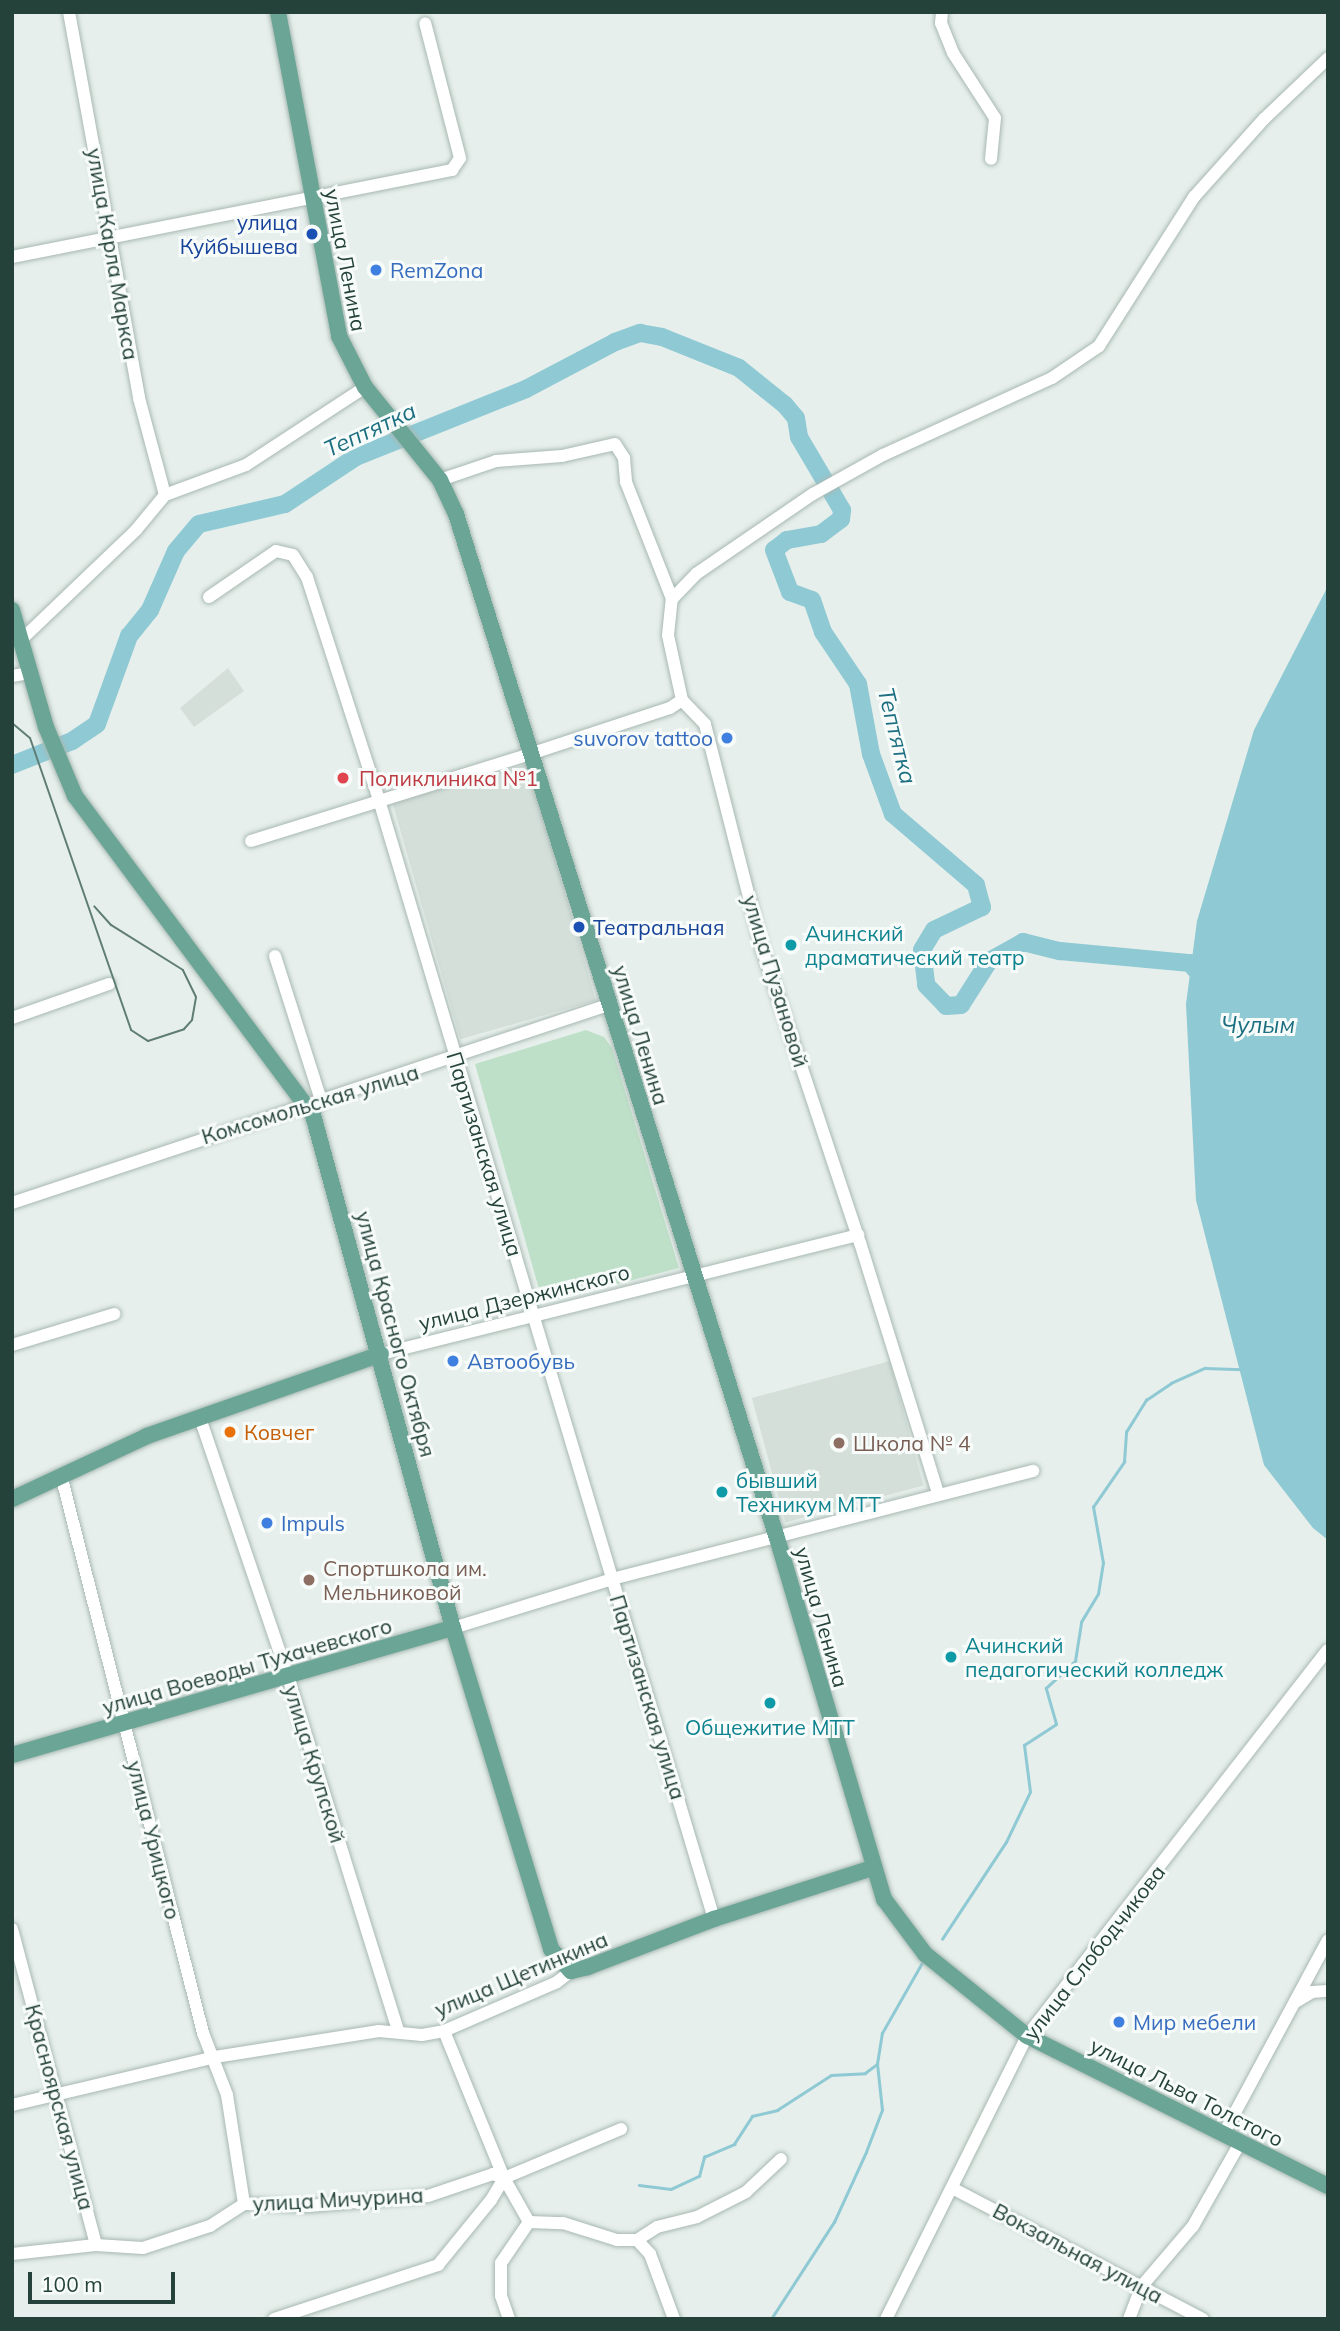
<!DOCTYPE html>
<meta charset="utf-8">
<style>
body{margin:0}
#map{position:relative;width:1340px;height:2331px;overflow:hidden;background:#e6efeb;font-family:Mulish,sans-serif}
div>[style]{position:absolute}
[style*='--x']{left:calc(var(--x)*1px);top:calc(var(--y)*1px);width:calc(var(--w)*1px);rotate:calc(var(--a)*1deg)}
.built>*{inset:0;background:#d4dfda;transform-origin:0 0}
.green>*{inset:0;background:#bfe0c8}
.water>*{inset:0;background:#8ec9d4}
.stream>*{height:2.5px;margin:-1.25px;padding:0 1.25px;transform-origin:1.25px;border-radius:1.25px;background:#8ec9d4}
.river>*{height:18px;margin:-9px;padding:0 9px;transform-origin:9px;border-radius:9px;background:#8ec9d4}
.roads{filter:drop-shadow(0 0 2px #a8b8b2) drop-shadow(0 0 2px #a8b8b2)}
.minor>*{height:12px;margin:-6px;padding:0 6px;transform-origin:6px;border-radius:6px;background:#fff}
.major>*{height:16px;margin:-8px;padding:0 8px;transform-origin:8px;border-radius:8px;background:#6aa596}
.tram>*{height:2px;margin:-1px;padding:0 1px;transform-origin:1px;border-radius:1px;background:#5f7d75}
.dots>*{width:19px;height:19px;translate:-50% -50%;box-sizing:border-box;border:4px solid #f7fbf9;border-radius:50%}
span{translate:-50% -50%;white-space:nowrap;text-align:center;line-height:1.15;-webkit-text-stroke:6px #f7fbf9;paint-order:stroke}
.transit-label{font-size:21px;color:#164399}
.right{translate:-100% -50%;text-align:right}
.left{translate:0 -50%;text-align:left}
.street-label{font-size:21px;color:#24423a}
.shop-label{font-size:21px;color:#366cbe}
.health-label{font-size:21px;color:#be3a42}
.culture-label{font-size:21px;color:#0d838f}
.food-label{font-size:21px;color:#c56008}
.education-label{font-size:21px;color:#785e54}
.water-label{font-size:23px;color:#1c6f80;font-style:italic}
.frame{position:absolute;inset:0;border:14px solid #24423a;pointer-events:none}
.scale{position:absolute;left:28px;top:2272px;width:147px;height:32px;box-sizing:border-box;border:4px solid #24423a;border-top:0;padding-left:9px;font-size:21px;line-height:24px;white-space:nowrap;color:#24423a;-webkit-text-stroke:5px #f7fbf9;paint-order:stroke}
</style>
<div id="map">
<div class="built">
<i style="clip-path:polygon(228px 668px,244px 691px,194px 727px,180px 708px)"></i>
<i style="left:528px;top:764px;width:246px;height:141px;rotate:74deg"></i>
<i style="left:890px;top:1361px;width:129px;height:143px;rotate:75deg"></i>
</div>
<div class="green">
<i style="clip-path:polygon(586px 1030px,604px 1037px,612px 1048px,679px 1268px,543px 1303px,475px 1064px)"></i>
</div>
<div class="water">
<i style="clip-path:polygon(1328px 586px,1328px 1540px,1313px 1528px,1264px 1465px,1196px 1200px,1186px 1004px,1197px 921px,1254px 730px)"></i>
</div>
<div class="stream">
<i style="--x:942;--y:1939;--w:116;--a:-56.6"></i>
<i style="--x:1006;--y:1842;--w:55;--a:-64.4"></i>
<i style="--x:1030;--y:1792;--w:47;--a:-97.3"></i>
<i style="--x:1024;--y:1745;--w:38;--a:-33"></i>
<i style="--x:1056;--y:1724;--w:37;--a:-106"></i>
<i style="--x:1046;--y:1688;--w:40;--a:-43"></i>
<i style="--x:1075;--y:1661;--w:39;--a:-81"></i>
<i style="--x:1081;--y:1622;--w:33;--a:-59"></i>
<i style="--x:1098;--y:1594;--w:31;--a:-81"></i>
<i style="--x:1103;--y:1563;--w:57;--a:-100.1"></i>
<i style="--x:1093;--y:1507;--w:55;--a:-55.4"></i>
<i style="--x:1124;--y:1462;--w:30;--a:-86"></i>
<i style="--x:1126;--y:1432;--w:38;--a:-58"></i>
<i style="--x:1146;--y:1400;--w:30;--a:-34"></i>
<i style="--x:1171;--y:1383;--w:37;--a:-24"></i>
<i style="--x:1205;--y:1368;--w:37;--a:2"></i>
<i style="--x:639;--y:2185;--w:32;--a:7"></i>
<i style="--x:671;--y:2189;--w:31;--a:-25"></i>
<i style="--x:699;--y:2176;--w:20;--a:-75"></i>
<i style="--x:704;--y:2157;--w:33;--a:-23"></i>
<i style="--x:734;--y:2144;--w:33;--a:-57"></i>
<i style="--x:752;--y:2116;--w:26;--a:-13"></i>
<i style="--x:777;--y:2110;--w:64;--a:-32.9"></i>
<i style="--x:831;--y:2075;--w:34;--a:-3"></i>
<i style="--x:865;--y:2073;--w:15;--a:-37"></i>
<i style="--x:771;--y:2319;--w:116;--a:-57"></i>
<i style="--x:834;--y:2222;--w:77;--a:-65.4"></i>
<i style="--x:866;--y:2152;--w:45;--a:-69.1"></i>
<i style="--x:882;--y:2110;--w:46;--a:-96.2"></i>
<i style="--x:877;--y:2064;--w:31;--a:-81"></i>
<i style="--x:882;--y:2033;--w:81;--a:-60.3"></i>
</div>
<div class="river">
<i style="--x:12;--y:765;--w:65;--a:-21.8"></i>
<i style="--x:72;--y:741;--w:30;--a:-34"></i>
<i style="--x:97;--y:724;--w:94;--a:-70"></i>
<i style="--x:129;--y:636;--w:33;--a:-51"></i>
<i style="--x:150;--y:610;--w:64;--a:-66.2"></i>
<i style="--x:176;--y:551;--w:35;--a:-50"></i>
<i style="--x:199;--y:524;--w:88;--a:-13.1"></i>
<i style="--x:285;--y:504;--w:85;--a:-33.5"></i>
<i style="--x:356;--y:457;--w:183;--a:-21.8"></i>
<i style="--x:526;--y:389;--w:101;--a:-27.8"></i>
<i style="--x:615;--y:342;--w:27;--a:-20"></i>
<i style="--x:640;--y:333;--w:22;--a:10"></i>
<i style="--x:662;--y:337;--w:83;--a:21.9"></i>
<i style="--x:739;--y:368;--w:59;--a:38.8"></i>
<i style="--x:785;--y:405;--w:17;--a:50"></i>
<i style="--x:796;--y:418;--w:19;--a:81"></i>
<i style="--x:799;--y:437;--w:85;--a:59.5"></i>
<i style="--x:842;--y:510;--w:9;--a:96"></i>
<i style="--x:841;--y:519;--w:25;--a:143"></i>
<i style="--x:821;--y:534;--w:35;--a:170"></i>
<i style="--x:787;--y:540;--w:16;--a:142"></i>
<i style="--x:774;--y:550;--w:45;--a:69.1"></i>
<i style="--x:790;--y:592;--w:23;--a:20"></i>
<i style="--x:812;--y:600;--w:34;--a:71"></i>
<i style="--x:823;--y:632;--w:63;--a:56.1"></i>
<i style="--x:858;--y:684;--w:71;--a:79.5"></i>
<i style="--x:871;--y:754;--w:64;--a:69.9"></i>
<i style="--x:893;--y:814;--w:109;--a:40.5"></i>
<i style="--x:976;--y:885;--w:23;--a:75"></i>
<i style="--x:982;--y:907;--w:53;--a:154.4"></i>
<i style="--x:934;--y:930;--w:23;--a:121"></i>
<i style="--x:922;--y:950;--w:35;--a:83"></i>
<i style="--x:926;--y:985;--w:29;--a:46"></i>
<i style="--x:946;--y:1006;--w:15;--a:-4"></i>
<i style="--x:961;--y:1005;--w:52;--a:-57.5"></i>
<i style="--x:989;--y:961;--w:39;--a:-29"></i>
<i style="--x:1023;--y:942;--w:38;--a:14"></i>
<i style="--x:1060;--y:951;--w:131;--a:5.3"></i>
<i style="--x:1190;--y:963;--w:21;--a:49"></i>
</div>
<div class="roads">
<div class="minor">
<i style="--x:69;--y:12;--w:392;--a:79.7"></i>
<i style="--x:139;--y:398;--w:100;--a:75"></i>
<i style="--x:942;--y:12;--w:11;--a:95"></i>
<i style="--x:941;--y:23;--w:32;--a:68"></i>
<i style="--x:953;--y:53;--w:77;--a:57.1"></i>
<i style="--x:995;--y:118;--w:41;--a:95.6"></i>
<i style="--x:12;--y:257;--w:449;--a:-11.2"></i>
<i style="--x:452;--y:170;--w:14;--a:-56"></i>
<i style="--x:460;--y:158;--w:139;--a:-104.5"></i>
<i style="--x:440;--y:480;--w:59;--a:-18.7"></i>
<i style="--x:496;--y:461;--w:66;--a:-4.3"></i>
<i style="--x:562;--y:456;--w:54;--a:-12.8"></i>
<i style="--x:615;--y:444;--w:17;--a:57"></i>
<i style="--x:624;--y:458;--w:24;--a:85"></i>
<i style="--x:626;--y:482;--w:126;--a:68.5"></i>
<i style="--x:209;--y:597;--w:81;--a:-34.5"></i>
<i style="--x:276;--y:551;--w:17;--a:13"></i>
<i style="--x:293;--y:555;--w:26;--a:58"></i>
<i style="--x:307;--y:577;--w:234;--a:72.1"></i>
<i style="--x:379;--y:800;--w:1168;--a:73.33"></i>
<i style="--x:20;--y:641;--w:161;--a:-43.7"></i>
<i style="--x:136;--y:530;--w:45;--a:-50.4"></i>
<i style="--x:165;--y:495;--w:86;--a:-20.3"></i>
<i style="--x:246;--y:465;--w:142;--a:-33.2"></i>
<i style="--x:12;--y:676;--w:17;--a:-10"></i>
<i style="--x:251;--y:841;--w:295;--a:-17.3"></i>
<i style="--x:533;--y:753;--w:144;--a:-18.2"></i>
<i style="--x:670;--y:708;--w:14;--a:-34"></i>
<i style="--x:275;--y:956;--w:154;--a:72.3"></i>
<i style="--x:12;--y:1018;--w:103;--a:-19.3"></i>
<i style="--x:12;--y:1203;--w:628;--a:-18.38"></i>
<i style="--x:12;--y:1345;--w:107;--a:-16.9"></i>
<i style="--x:381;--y:1354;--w:492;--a:-14"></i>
<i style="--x:200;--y:1418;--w:270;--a:71.2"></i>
<i style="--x:287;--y:1674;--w:374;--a:72.7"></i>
<i style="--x:61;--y:1475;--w:576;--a:75.72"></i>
<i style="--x:203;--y:2033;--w:66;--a:68.8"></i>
<i style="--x:227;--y:2095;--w:110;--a:81.1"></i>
<i style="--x:938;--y:1493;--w:262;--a:-107.3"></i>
<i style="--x:860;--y:1243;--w:307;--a:-108.4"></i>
<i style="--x:763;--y:952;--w:235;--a:-104.3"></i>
<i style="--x:705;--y:724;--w:33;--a:-134"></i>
<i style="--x:682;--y:700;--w:66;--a:-102.2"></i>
<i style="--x:668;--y:635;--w:36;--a:-84"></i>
<i style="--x:672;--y:599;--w:35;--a:-46"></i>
<i style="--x:696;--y:574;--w:142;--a:-34.4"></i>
<i style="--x:813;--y:494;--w:80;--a:-29.1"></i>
<i style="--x:883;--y:455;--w:186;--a:-24.5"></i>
<i style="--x:1052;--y:378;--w:57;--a:-34.2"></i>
<i style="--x:1099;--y:346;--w:177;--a:-57.5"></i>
<i style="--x:1194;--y:197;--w:105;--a:-48.1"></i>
<i style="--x:1264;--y:119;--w:88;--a:-43.6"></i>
<i style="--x:453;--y:1628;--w:166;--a:-17.1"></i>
<i style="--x:612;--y:1579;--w:435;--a:-14.4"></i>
<i style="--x:12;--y:1929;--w:327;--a:75.1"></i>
<i style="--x:1297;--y:2001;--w:17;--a:-31"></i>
<i style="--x:1312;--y:1992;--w:16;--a:-4"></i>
<i style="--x:444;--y:2031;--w:159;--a:67.8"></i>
<i style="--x:504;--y:2178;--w:51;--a:60.4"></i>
<i style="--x:12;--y:2105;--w:209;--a:-13.3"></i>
<i style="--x:215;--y:2057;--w:166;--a:-9"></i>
<i style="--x:379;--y:2031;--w:43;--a:5.3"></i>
<i style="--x:422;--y:2035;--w:22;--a:-10"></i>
<i style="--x:444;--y:2031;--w:123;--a:-23.4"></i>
<i style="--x:557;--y:1982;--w:18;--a:-38"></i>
<i style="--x:1223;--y:2135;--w:221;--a:-61.7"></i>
<i style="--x:952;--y:2188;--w:283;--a:27.6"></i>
<i style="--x:529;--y:2222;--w:34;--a:2"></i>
<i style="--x:563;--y:2223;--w:57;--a:17.5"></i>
<i style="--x:617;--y:2240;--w:20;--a:0"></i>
<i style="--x:637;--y:2240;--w:24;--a:-33"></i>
<i style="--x:657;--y:2227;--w:41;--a:-14"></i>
<i style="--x:697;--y:2217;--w:55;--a:-27"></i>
<i style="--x:746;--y:2192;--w:48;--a:-43.3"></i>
<i style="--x:637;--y:2240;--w:19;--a:47"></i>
<i style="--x:650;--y:2254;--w:69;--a:69.7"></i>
<i style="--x:12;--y:2254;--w:84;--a:-6.1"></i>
<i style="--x:96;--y:2245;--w:47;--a:3.7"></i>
<i style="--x:143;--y:2248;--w:71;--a:-18.2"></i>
<i style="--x:210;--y:2226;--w:40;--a:-32.9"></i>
<i style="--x:244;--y:2204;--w:64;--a:1.8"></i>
<i style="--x:308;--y:2206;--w:120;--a:-4.8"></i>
<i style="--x:428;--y:2196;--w:69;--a:-18.7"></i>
<i style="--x:493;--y:2174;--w:12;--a:20"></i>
<i style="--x:504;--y:2178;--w:127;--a:-22.7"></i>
<i style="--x:274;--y:2319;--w:173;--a:-18.2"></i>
<i style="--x:438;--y:2265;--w:84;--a:-50.8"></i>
<i style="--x:491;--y:2200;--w:26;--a:-59"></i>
<i style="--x:509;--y:2319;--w:24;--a:-109"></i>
<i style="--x:501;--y:2296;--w:33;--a:-90"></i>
<i style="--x:501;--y:2263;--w:50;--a:-55.7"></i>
<i style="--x:886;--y:2319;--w:316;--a:-63.5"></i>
<i style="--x:1027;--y:2036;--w:489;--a:-52.1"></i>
<i style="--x:1129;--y:2319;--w:34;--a:-69"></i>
<i style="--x:1141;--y:2287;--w:80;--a:-49.6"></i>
<i style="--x:1193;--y:2226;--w:95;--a:-60.5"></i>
</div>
<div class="major">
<i style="--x:278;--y:12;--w:330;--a:79.3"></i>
<i style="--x:339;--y:336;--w:57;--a:63"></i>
<i style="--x:365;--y:387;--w:119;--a:51.1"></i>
<i style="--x:440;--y:480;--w:38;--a:65"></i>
<i style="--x:456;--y:514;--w:1073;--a:72.6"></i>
<i style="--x:777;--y:1538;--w:377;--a:73.5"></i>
<i style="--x:884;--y:1899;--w:69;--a:53.3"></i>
<i style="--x:925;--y:1954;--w:131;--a:38.8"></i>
<i style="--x:1027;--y:2036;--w:336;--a:26.5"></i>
<i style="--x:12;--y:610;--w:122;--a:73.8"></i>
<i style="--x:46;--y:727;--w:75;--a:67.2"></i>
<i style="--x:75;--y:796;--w:398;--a:53.3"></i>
<i style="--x:313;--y:1115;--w:532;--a:74.74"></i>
<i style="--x:453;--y:1628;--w:336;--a:73"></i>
<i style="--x:551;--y:1949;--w:30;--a:48"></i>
<i style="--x:571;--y:1971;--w:17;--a:-13"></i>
<i style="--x:588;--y:1967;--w:135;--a:-20.9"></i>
<i style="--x:714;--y:1919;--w:166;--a:-17.9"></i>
<i style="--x:12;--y:1499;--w:149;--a:-25"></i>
<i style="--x:147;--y:1436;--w:248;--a:-19.3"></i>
<i style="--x:12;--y:1755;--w:459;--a:-16.1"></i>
</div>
</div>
<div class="tram">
<i style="--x:12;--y:723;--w:23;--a:40"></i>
<i style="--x:30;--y:738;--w:309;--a:70.9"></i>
<i style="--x:131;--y:1030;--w:20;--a:33"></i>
<i style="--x:148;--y:1041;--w:38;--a:-18"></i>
<i style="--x:184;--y:1029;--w:12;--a:-48"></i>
<i style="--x:192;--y:1020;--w:23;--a:-80"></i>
<i style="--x:196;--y:997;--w:30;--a:-116"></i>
<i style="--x:183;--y:970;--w:85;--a:-148"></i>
<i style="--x:111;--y:925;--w:25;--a:-132"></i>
</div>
<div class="dots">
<i style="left:312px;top:234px;background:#1a4fb4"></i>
<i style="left:376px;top:270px;background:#3f7fe0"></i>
<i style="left:727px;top:738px;background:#3f7fe0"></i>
<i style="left:343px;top:778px;background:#e0444e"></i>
<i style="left:579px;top:927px;background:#1a4fb4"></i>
<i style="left:791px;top:945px;background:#0f9aa8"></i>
<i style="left:453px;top:1361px;background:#3f7fe0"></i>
<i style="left:230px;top:1432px;background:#e8710a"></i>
<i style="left:839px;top:1443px;background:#8d6e63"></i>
<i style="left:722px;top:1492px;background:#0f9aa8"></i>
<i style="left:267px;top:1523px;background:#3f7fe0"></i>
<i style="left:309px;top:1580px;background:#8d6e63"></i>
<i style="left:951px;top:1657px;background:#0f9aa8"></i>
<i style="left:770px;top:1703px;background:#0f9aa8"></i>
<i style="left:1119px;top:2022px;background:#3f7fe0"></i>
</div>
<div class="transit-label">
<span class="right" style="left:298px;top:234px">улица<br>Куйбышева</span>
<span class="left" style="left:593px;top:927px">Театральная</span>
</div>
<div class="street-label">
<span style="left:113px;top:254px;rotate:80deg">улица Карла Маркса</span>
<span style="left:346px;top:260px;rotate:79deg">улица Ленина</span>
<span style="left:776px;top:981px;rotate:73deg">улица Пузановой</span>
<span style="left:641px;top:1035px;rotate:73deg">улица Ленина</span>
<span style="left:310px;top:1104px;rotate:-17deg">Комсомольская улица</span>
<span style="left:485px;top:1154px;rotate:73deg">Партизанская улица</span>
<span style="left:524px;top:1297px;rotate:-14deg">улица Дзержинского</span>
<span style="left:396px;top:1334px;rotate:75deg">улица Красного Октября</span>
<span style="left:822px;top:1617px;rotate:74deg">улица Ленина</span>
<span style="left:247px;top:1666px;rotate:-16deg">улица Воеводы Тухачевского</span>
<span style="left:648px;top:1697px;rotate:73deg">Партизанская улица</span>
<span style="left:315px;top:1764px;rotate:73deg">улица Крупской</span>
<span style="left:154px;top:1840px;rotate:76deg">улица Урицкого</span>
<span style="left:1094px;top:1952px;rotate:-52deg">улица Слободчикова</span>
<span style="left:521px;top:1974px;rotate:-23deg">улица Щетинкина</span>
<span style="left:1187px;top:2092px;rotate:27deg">улица Льва Толстого</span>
<span style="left:60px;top:2107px;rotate:75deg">Красноярская улица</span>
<span style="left:338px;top:2199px;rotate:-3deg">улица Мичурина</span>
<span style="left:1078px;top:2253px;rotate:28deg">Вокзальная улица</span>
</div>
<div class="shop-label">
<span class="left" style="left:390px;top:270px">RemZona</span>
<span class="right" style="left:713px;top:738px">suvorov tattoo</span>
<span class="left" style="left:467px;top:1361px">Автообувь</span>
<span class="left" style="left:281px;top:1523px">Impuls</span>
<span class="left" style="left:1133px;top:2022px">Мир мебели</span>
</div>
<div class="health-label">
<span class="left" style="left:359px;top:778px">Поликлиника №1</span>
</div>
<div class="culture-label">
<span class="left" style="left:805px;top:945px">Ачинский<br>драматический театр</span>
<span class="left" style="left:736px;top:1492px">бывший<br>Техникум МТТ</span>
<span class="left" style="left:965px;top:1657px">Ачинский<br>педагогический колледж</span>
<span style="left:770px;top:1727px">Общежитие МТТ</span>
</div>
<div class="food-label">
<span class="left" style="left:244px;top:1432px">Ковчег</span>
</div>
<div class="education-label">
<span class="left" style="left:853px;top:1443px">Школа № 4</span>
<span class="left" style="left:323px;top:1580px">Спортшкола им.<br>Мельниковой</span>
</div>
<div class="water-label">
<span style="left:370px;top:430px;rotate:-25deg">Тептятка</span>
<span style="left:897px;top:736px;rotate:76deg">Тептятка</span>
<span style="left:1258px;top:1025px">Чулым</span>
</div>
<div class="frame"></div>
<div class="scale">100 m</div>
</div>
